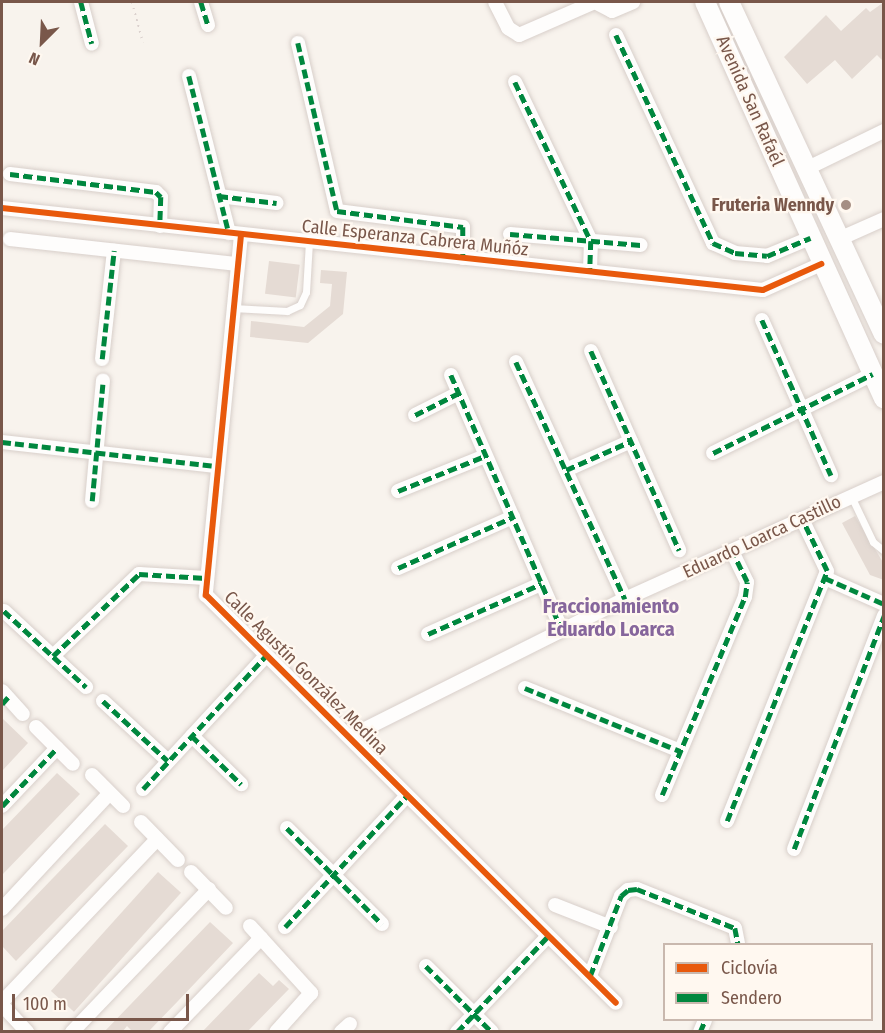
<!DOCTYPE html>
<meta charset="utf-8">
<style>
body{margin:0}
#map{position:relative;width:885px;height:1033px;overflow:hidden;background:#f8f3ed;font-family:"Fira Sans Condensed",sans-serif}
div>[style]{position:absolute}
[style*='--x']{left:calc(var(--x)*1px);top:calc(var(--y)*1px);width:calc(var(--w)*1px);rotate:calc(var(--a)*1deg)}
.building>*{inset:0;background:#e5dbd4;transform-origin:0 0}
.path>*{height:2px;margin-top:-1px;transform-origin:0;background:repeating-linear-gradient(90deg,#dbd1ce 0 1.5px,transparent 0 6px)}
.roads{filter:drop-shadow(0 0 2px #d8cfca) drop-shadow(0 0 2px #d8cfca)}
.service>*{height:7px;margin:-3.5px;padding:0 3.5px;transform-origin:3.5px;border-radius:3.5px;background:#fefdfc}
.minor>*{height:14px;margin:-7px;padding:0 7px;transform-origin:7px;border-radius:7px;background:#fefdfc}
.secondary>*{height:20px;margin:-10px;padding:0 10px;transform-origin:10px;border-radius:10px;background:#fefdfc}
.quiet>*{height:4.5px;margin-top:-2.25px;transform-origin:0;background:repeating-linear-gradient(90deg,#00873e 0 9px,transparent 0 13.5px)}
.cycleway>*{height:6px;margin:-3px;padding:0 3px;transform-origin:3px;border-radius:3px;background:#e8590c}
.dots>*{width:16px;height:16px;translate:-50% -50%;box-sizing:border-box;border:3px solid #fff8f0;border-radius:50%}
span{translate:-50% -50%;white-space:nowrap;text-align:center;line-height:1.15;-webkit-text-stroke:4.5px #fff8f0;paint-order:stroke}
.street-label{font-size:18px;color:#79574a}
.poi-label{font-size:18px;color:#79574a;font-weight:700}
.right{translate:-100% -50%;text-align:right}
.neighbourhood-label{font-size:20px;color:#86669c;font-weight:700}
.frame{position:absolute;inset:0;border:3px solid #79574a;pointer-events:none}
.legend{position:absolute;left:663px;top:943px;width:210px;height:78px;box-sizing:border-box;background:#fff8f0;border:2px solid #c9b8ae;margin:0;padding:8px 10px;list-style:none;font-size:18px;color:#79574a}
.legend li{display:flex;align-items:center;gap:12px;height:30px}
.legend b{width:30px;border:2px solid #c9b8ae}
.north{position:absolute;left:12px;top:12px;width:60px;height:60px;-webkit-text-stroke:4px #fff8f0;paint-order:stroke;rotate:204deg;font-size:16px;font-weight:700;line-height:24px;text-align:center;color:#79574a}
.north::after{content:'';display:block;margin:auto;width:21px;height:27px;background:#79574a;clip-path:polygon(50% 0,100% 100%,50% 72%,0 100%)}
.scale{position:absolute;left:12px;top:994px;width:177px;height:27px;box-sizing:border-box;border:3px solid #79574a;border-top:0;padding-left:8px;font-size:18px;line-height:21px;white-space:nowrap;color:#79574a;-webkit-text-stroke:4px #fff8f0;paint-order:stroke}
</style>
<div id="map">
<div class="building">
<i style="clip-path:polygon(884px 2px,884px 62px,877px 55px,852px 79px,835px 60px,807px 84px,784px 57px,826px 15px,841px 31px,866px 8px,870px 12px)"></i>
<i style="left:269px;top:261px;width:31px;height:33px;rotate:7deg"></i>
<i style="clip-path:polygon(321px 270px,347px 272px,343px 314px,308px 343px,250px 337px,251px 321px,304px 327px,330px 306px,332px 284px,320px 283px)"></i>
<i style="clip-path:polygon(855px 516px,884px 564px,884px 580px,870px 575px,842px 523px)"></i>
<i style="clip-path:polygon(2px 718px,28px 743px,2px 771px)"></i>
<i style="clip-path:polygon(57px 773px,80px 794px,2px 875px,2px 830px)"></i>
<i style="clip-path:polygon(105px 824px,128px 846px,16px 961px,2px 946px,2px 931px)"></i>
<i style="left:158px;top:872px;width:31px;height:160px;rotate:42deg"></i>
<i style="clip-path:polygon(210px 922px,233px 943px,178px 1001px,148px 1032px,133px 1032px,127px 1026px,122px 1032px,104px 1032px)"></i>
<i style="clip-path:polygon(259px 973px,273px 986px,279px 980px,289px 989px,247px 1032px,202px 1032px)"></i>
</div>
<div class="path">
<i style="--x:132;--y:2;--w:42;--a:75"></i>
</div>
<div class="roads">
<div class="service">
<i style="--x:233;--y:308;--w:54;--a:3.2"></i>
<i style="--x:287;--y:311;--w:14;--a:-25"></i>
<i style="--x:300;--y:305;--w:14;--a:-65"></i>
<i style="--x:306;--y:292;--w:50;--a:-86.6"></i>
<i style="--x:851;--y:496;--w:51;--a:64.4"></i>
<i style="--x:873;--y:542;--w:14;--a:39"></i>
</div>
<div class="minor">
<i style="--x:81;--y:2;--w:43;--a:75.3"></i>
<i style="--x:201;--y:2;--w:24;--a:73"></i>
<i style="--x:495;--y:2;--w:29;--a:63"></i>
<i style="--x:508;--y:28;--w:13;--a:32"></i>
<i style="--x:519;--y:35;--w:83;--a:-23.5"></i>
<i style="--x:595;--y:2;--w:19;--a:28"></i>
<i style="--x:612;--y:11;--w:23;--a:-23"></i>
<i style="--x:616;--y:35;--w:230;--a:65"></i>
<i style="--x:713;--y:243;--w:24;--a:24"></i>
<i style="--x:735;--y:253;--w:32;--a:5"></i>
<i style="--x:767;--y:256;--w:47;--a:-22.7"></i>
<i style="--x:298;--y:43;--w:172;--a:76.9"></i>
<i style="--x:337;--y:211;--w:127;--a:7.2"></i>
<i style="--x:463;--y:227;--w:31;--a:90"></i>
<i style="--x:189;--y:76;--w:162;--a:75.7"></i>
<i style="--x:515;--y:82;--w:176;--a:64.5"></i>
<i style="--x:591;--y:241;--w:30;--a:92"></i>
<i style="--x:806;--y:169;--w:87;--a:-26"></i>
<i style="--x:10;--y:174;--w:147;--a:7"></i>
<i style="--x:156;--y:192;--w:7;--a:45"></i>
<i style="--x:161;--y:197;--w:29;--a:92"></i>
<i style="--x:219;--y:196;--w:58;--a:6.9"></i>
<i style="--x:2;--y:208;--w:765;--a:6.15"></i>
<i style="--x:763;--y:290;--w:64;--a:-24.1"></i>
<i style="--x:510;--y:234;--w:131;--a:4.8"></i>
<i style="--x:241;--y:235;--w:362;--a:95.6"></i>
<i style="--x:206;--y:595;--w:578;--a:44.86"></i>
<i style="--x:10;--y:239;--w:229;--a:6.3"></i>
<i style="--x:839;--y:239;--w:49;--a:-24"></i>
<i style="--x:762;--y:320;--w:170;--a:66"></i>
<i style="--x:591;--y:351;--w:218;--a:66.1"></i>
<i style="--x:102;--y:359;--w:109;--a:-83.7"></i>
<i style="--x:516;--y:362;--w:261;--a:65.3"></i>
<i style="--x:451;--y:375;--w:278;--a:66.5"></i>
<i style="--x:415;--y:415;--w:49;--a:-26.6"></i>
<i style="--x:2;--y:442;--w:215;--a:6.4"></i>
<i style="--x:713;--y:453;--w:178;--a:-26.3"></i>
<i style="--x:566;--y:470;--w:71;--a:-24"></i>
<i style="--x:398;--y:491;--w:94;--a:-21.9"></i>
<i style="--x:92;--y:501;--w:121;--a:-84.8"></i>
<i style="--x:398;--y:568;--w:126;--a:-23.9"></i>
<i style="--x:825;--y:578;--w:64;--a:23.8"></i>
<i style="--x:4;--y:611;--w:112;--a:42.8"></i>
<i style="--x:428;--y:634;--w:124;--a:-23.9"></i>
<i style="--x:53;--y:656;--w:119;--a:-43.6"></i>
<i style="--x:139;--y:574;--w:67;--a:3.4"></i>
<i style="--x:525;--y:688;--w:167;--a:22.1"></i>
<i style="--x:2;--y:691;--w:31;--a:48"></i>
<i style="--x:103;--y:701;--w:88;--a:42.7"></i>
<i style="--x:36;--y:727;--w:52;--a:45"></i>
<i style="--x:192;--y:736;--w:69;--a:44.4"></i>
<i style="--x:351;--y:736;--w:306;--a:-26.6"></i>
<i style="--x:625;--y:599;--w:284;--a:-24.3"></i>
<i style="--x:92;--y:775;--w:44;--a:45"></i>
<i style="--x:143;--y:789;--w:180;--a:-47.3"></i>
<i style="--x:662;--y:795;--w:215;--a:-67.3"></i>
<i style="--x:745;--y:597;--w:15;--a:-82"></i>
<i style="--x:747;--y:582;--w:34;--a:-116"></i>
<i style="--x:2;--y:806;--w:80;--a:-46.5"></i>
<i style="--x:727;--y:821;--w:269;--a:-68.2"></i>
<i style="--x:827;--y:571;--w:58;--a:-115.7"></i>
<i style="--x:141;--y:822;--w:53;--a:45.8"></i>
<i style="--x:287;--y:828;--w:135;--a:45.3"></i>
<i style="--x:794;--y:849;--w:250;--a:-68.9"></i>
<i style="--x:191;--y:872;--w:50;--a:45.8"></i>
<i style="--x:555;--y:905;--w:60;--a:21.4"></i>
<i style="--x:2;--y:909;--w:157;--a:-47.1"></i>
<i style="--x:250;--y:926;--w:91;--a:47.7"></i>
<i style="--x:311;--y:993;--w:52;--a:131.9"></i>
<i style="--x:285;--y:927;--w:178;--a:-47.1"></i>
<i style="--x:426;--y:966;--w:93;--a:45"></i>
<i style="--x:590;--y:976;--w:86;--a:-68.8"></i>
<i style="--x:621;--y:896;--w:9;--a:-41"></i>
<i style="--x:628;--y:890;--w:9;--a:-6"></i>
<i style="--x:637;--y:889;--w:105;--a:21.7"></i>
<i style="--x:735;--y:928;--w:16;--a:79"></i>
<i style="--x:2;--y:1002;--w:225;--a:-46.4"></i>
<i style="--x:2;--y:1005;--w:37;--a:47"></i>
<i style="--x:72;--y:1032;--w:198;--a:-46.2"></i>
<i style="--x:170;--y:1032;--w:131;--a:-45.9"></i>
<i style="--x:341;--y:1032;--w:12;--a:-42"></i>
<i style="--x:457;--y:1032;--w:132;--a:-46.5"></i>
<i style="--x:700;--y:1032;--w:13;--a:-67"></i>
</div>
<div class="secondary">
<i style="--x:705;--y:2;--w:435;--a:65.7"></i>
<i style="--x:729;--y:2;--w:366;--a:65"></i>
</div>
</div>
<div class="quiet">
<i style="--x:81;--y:2;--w:43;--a:75.3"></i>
<i style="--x:201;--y:2;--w:24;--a:73"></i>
<i style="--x:616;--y:35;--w:230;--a:65"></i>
<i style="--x:713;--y:243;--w:24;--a:24"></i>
<i style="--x:735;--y:253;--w:32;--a:5"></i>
<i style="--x:767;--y:256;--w:47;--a:-22.7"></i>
<i style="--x:298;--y:43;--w:172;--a:76.9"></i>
<i style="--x:337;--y:211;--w:127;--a:7.2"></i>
<i style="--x:463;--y:227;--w:31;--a:90"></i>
<i style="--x:189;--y:76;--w:162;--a:75.7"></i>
<i style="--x:515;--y:82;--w:176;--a:64.5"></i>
<i style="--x:591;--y:241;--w:30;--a:92"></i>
<i style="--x:10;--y:174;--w:147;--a:7"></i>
<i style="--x:156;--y:192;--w:7;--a:45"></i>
<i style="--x:161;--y:197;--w:29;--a:92"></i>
<i style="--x:219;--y:196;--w:58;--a:6.9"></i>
<i style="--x:510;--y:234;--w:131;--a:4.8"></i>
<i style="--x:762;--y:320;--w:170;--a:66"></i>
<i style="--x:591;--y:351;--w:218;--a:66.1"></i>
<i style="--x:102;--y:359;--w:109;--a:-83.7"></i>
<i style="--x:516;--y:362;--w:261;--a:65.3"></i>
<i style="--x:451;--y:375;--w:278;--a:66.5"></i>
<i style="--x:415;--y:415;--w:49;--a:-26.6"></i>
<i style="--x:2;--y:442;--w:215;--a:6.4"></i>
<i style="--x:713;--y:453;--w:178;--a:-26.3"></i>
<i style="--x:566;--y:470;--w:71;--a:-24"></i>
<i style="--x:398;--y:491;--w:94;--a:-21.9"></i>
<i style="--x:92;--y:501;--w:121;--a:-84.8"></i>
<i style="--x:398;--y:568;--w:126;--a:-23.9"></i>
<i style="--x:825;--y:578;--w:64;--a:23.8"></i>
<i style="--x:4;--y:611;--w:112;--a:42.8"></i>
<i style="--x:428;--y:634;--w:124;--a:-23.9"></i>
<i style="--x:53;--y:656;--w:119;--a:-43.6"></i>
<i style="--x:139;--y:574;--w:67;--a:3.4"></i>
<i style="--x:525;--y:688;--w:167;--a:22.1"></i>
<i style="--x:103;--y:701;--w:88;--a:42.7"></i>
<i style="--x:2;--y:704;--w:9;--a:-49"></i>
<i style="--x:192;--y:736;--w:69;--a:44.4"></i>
<i style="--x:143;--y:789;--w:180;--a:-47.3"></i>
<i style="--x:662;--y:795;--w:215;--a:-67.3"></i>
<i style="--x:745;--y:597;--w:15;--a:-82"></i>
<i style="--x:747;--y:582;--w:34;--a:-116"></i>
<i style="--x:2;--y:806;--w:80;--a:-46.5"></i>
<i style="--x:727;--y:821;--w:269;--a:-68.2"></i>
<i style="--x:827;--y:571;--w:58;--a:-115.7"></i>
<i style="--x:287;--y:828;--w:135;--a:45.3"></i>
<i style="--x:794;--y:849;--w:250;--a:-68.9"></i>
<i style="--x:285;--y:927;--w:178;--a:-47.1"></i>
<i style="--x:426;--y:966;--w:93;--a:45"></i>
<i style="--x:590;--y:976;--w:86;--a:-68.8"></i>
<i style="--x:621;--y:896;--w:9;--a:-41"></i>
<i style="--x:628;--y:890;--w:9;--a:-6"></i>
<i style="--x:637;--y:889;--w:105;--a:21.7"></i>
<i style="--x:735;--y:928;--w:16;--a:79"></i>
<i style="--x:457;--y:1032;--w:132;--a:-46.5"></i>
<i style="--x:700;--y:1032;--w:13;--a:-67"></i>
</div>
<div class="cycleway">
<i style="--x:2;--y:208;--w:765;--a:6.15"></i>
<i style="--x:763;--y:290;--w:64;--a:-24.1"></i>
<i style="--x:241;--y:235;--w:362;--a:95.6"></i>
<i style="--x:206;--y:595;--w:578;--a:44.86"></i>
</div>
<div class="dots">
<i style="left:846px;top:205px;background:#a58e83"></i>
</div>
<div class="street-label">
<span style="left:750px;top:101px;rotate:66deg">Avenida San Rafaél</span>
<span style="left:415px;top:238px;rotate:6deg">Calle Esperanza Cabrera Muñóz</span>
<span style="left:762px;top:537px;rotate:-25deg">Eduardo Loarca Castillo</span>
<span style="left:306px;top:673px;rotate:45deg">Calle Agustín González Medina</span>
</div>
<div class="poi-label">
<span class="right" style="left:834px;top:205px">Fruteria Wenndy</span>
</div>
<div class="neighbourhood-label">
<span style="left:611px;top:618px">Fraccionamiento<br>Eduardo Loarca</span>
</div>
<div class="frame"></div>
<ul class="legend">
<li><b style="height:8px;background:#e8590c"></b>Ciclovía</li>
<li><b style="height:8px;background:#00873e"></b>Sendero</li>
</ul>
<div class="north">N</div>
<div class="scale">100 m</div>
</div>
